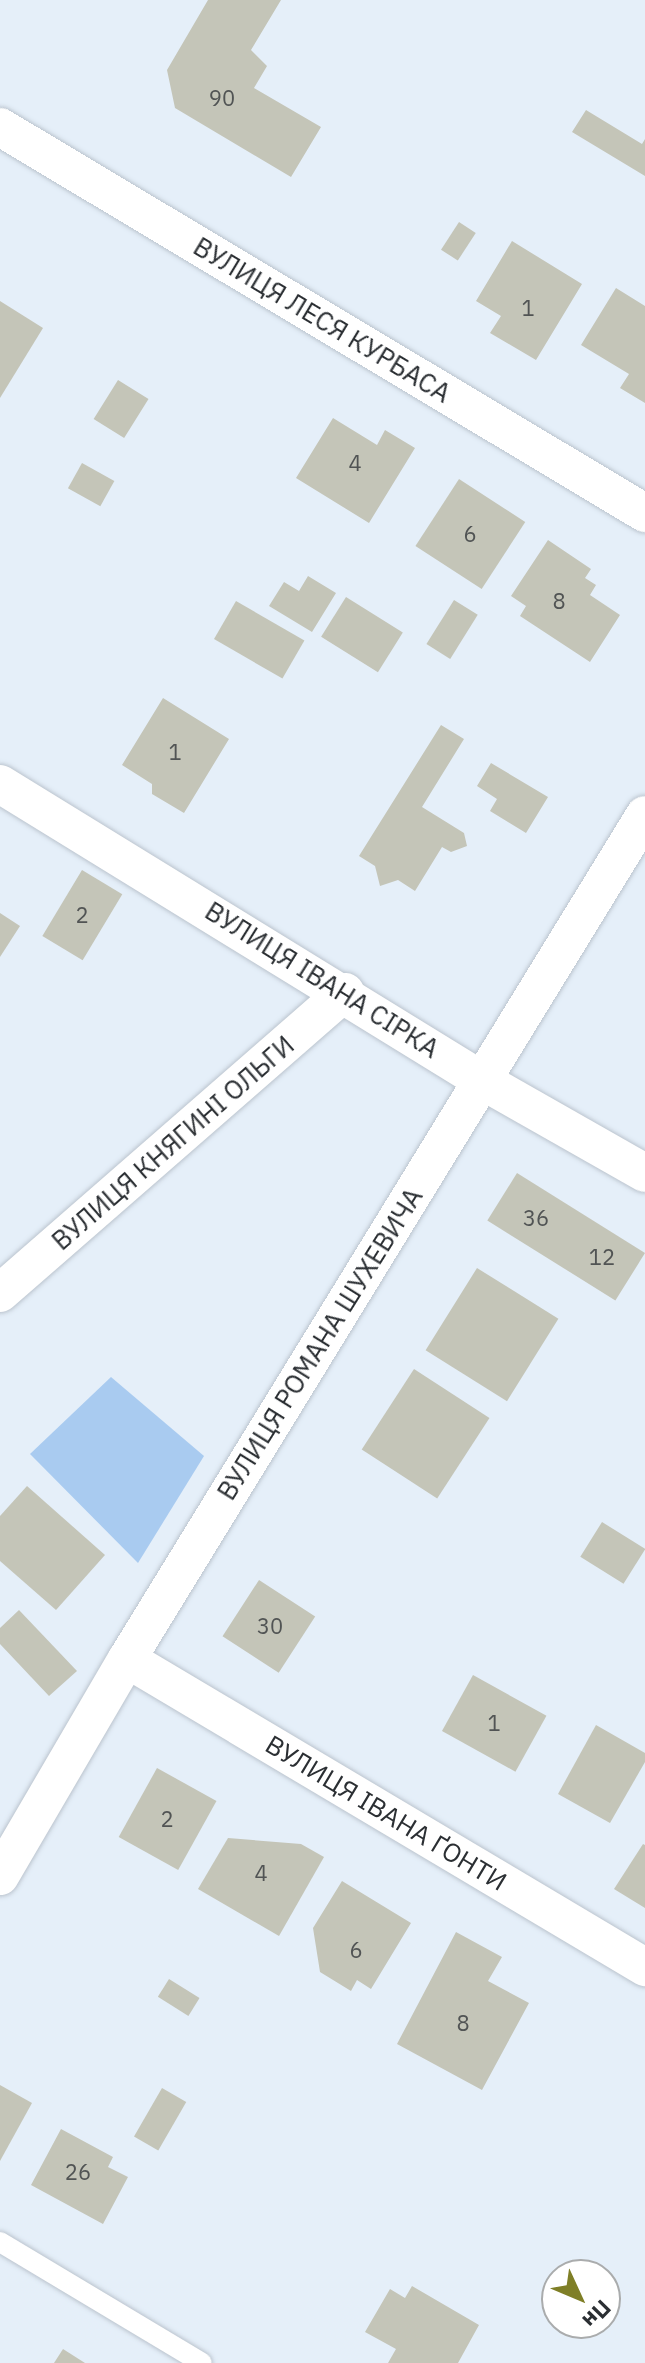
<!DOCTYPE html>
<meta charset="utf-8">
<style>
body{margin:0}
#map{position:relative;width:645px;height:2363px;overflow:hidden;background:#e5eff9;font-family:"IBM Plex Sans",sans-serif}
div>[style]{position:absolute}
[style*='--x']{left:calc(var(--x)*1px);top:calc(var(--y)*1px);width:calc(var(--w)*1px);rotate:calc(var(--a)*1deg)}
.green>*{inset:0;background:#a9cbf0}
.building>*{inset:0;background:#c4c5b8;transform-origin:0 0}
.roads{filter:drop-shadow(0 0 2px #bbc4ce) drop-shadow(0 0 2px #bbc4ce)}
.service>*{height:20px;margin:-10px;padding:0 10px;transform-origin:10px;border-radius:10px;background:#fff}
.minor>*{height:38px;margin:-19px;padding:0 19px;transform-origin:19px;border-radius:19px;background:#fff}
span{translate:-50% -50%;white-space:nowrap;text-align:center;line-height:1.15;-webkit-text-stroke:8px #fff;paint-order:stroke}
.number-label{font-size:22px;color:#515454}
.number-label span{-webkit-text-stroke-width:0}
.street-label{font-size:26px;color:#2b2f33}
.north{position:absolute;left:541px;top:2259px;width:80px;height:80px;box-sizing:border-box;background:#fff;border:2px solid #aaacad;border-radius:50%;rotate:134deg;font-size:22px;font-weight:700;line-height:32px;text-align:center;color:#2b2f33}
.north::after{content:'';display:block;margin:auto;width:28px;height:36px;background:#7f7f27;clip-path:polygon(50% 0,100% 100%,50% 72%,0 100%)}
</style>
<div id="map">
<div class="green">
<i style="clip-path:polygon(111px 1377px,204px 1456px,138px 1563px,30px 1454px)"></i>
</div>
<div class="building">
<i style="clip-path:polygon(208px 0,281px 0,251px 50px,267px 66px,254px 88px,321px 127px,291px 177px,175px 108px,167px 70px)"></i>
<i style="clip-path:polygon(586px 110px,642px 144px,645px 139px,645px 176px,572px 132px)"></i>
<i style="left:459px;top:222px;width:20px;height:33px;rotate:33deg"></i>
<i style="clip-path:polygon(512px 241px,582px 284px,536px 360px,490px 333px,501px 316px,476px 301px)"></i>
<i style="clip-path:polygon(616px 288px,645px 306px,645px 403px,620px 388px,629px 374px,581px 345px)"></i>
<i style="clip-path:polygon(0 301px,43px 328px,0 398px)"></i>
<i style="left:118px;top:380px;width:36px;height:46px;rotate:32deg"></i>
<i style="clip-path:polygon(333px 418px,377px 445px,385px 430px,415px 448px,369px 523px,296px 478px)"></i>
<i style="left:82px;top:463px;width:37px;height:29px;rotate:29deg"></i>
<i style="left:459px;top:479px;width:79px;height:80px;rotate:33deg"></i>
<i style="clip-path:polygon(548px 540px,591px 569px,585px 578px,596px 585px,590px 595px,620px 615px,590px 662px,520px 616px,526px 606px,511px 596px)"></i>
<i style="clip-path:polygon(308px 576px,336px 593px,312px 632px,269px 606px,284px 582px,299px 591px)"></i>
<i style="left:346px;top:597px;width:67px;height:47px;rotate:32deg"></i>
<i style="left:454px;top:600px;width:28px;height:52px;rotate:32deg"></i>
<i style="left:236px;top:601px;width:79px;height:44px;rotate:30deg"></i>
<i style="clip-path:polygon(163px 698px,229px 739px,184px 813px,152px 794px,152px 784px,122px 765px)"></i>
<i style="clip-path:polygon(441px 725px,464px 739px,422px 807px,464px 833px,467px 846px,451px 852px,442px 847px,415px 891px,398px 880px,380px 886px,375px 866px,359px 856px)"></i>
<i style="clip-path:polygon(491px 763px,548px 797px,526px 833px,490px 811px,497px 799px,477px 786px)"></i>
<i style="left:82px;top:870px;width:47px;height:77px;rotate:31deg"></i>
<i style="clip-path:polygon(0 913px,20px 926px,0 957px)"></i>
<i style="left:517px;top:1173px;width:151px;height:56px;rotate:32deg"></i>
<i style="left:477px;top:1268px;width:96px;height:97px;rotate:32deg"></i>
<i style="left:414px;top:1369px;width:90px;height:96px;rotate:33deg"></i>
<i style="clip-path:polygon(27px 1486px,105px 1555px,56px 1610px,0 1561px,0 1516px)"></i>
<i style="left:602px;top:1522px;width:51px;height:41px;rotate:32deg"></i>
<i style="left:259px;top:1580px;width:67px;height:67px;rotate:33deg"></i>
<i style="clip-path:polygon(19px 1610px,77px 1671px,49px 1696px,0 1644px,0 1628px)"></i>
<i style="left:473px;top:1675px;width:84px;height:64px;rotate:29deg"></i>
<i style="clip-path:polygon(596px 1725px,645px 1753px,645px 1762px,610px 1823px,558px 1794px)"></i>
<i style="left:157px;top:1768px;width:68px;height:79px;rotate:29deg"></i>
<i style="clip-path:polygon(228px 1838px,301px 1844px,324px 1857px,279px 1936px,198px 1889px)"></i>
<i style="clip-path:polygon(643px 1844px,645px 1845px,645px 1908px,614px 1889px)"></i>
<i style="clip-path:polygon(342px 1881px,411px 1923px,371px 1989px,357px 1980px,351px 1991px,320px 1972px,313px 1928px)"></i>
<i style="clip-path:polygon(456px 1932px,502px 1957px,488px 1981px,529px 2003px,482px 2090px,397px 2044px)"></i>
<i style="left:169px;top:1979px;width:36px;height:21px;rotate:32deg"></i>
<i style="clip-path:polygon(0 2085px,32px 2103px,0 2161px)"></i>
<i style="left:162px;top:2088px;width:28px;height:56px;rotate:30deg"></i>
<i style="clip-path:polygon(61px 2129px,113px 2157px,108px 2167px,128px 2177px,103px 2224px,31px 2185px)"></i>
<i style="clip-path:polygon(412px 2286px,479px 2325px,458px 2363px,388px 2363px,396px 2349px,365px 2332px,390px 2289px,405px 2298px)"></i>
<i style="clip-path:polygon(63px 2349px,85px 2363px,54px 2363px)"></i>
</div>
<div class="roads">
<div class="service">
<i style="--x:0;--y:2242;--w:235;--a:30.9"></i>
</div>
<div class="minor">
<i style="--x:0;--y:127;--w:752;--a:30.9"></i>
<i style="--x:0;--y:784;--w:567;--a:31.59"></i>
<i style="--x:483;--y:1081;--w:186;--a:29.6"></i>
<i style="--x:0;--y:1293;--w:458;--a:-41.1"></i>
<i style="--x:127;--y:1659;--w:603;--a:30.74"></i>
<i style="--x:0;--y:1876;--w:251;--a:-59.7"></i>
<i style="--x:127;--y:1659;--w:990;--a:-58.46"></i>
</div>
</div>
<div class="number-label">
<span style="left:222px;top:98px">90</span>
<span style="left:528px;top:308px">1</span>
<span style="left:355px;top:463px">4</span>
<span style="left:470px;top:534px">6</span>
<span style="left:559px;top:601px">8</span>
<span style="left:175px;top:752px">1</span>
<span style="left:82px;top:915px">2</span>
<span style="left:536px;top:1218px">36</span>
<span style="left:602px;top:1257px">12</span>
<span style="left:270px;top:1626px">30</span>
<span style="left:494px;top:1723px">1</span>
<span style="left:167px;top:1819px">2</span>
<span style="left:261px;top:1873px">4</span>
<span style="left:356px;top:1950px">6</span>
<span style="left:463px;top:2023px">8</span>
<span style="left:78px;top:2172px">26</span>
</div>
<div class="street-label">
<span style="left:322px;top:320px;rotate:31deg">ВУЛИЦЯ ЛЕСЯ КУРБАСА</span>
<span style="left:322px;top:980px;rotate:32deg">ВУЛИЦЯ ІВАНА СІРКА</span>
<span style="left:173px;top:1143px;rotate:-41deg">ВУЛИЦЯ КНЯГИНІ ОЛЬГИ</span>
<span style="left:320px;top:1344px;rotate:-58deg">ВУЛИЦЯ РОМАНА ШУХЕВИЧА</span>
<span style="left:386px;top:1813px;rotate:31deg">ВУЛИЦЯ ІВАНА ҐОНТИ</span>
</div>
<div class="north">Пн</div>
</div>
